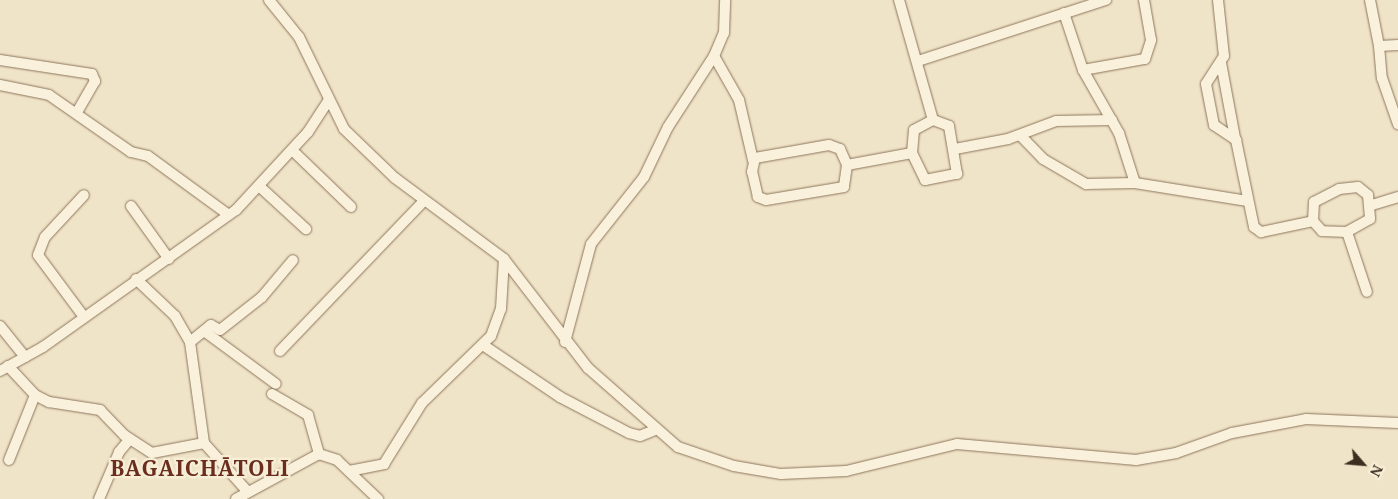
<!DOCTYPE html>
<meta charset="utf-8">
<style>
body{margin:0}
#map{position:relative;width:1398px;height:499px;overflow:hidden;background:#f0e4c8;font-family:"Noto Serif",serif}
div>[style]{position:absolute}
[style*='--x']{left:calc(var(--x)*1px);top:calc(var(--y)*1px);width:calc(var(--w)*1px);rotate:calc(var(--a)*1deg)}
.roads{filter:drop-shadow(0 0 1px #8d765c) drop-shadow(0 0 1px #8d765c)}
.minor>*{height:10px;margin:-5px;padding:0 5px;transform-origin:5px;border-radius:5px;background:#faf1dc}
span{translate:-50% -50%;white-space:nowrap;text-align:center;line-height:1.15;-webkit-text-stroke:4.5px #f7eed8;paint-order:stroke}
.district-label{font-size:21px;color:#6b2e1e;font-weight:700;letter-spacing:1px}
.north{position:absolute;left:1338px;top:439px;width:50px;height:50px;-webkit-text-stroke:4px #f7eed8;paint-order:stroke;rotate:117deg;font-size:14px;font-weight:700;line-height:20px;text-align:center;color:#3d2e20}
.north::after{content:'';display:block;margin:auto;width:18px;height:22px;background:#3d2e20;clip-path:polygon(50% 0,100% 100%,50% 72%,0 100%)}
</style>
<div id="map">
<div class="roads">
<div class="minor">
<i style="--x:269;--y:0;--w:48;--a:51"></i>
<i style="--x:299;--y:37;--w:102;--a:63.9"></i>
<i style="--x:344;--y:129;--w:71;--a:43.9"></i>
<i style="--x:395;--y:178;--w:136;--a:36.6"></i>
<i style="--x:504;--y:259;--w:138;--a:52.4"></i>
<i style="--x:588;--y:368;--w:120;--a:41.3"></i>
<i style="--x:678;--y:447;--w:59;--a:18.7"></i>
<i style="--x:734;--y:466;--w:48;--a:9.7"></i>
<i style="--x:781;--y:474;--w:65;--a:-2.6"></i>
<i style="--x:846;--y:471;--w:114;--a:-13.7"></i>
<i style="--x:957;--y:444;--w:180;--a:5.1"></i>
<i style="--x:1136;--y:460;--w:41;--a:-9.9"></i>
<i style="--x:1176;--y:453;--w:59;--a:-19.7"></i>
<i style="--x:1232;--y:433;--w:75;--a:-10.7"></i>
<i style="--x:1306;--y:419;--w:92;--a:2.5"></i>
<i style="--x:1218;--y:0;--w:56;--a:83.9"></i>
<i style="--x:1224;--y:56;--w:33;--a:123"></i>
<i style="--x:1206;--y:84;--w:42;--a:79"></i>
<i style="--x:1214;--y:125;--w:27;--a:34"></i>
<i style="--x:1236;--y:140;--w:89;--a:78.3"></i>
<i style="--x:1254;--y:227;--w:9;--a:36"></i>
<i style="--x:1261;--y:232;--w:53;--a:-11.9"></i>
<i style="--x:1370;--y:0;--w:47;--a:78.9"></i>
<i style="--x:1064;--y:13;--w:60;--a:71.6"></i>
<i style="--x:1083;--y:70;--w:73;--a:60.3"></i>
<i style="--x:1119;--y:133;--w:52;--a:72.3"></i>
<i style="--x:1398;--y:45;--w:19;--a:177"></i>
<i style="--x:1379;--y:46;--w:32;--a:85"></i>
<i style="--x:1382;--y:78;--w:49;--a:70.8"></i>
<i style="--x:714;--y:56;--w:51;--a:60.4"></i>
<i style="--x:739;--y:100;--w:62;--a:76.9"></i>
<i style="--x:0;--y:60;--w:93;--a:8.7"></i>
<i style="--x:92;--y:74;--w:8;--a:67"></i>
<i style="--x:95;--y:81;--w:36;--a:120"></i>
<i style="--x:918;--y:61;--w:198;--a:-18"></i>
<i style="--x:1221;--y:63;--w:76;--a:79.4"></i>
<i style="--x:1083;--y:70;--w:63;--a:-10.1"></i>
<i style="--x:1145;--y:59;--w:20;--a:-72"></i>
<i style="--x:1151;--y:40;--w:41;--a:-99.9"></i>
<i style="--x:0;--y:85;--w:50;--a:11.5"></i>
<i style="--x:49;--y:95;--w:100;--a:34.8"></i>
<i style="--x:131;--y:152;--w:17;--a:13"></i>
<i style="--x:148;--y:156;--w:100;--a:36.1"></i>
<i style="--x:1020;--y:135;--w:33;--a:46"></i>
<i style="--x:1043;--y:159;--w:50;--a:30.2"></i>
<i style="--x:1086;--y:184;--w:49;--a:-1.2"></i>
<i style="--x:1135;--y:183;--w:114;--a:9.1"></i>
<i style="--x:829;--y:145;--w:12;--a:20"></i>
<i style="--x:840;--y:149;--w:17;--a:66"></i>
<i style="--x:847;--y:165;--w:22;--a:98"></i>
<i style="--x:844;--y:187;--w:79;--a:170.5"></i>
<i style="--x:766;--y:200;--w:9;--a:-159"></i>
<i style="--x:758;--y:197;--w:26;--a:-103"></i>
<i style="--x:752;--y:172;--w:14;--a:-78"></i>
<i style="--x:755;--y:158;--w:75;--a:-10"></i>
<i style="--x:955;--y:149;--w:54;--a:-10.7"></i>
<i style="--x:1008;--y:139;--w:51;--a:-20.6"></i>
<i style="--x:1056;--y:121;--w:56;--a:-1"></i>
<i style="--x:292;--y:150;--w:82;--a:44"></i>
<i style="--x:912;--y:153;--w:30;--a:64"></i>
<i style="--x:925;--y:180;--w:33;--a:-11"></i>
<i style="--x:957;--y:174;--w:49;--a:-99.5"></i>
<i style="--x:949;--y:126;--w:17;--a:-159"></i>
<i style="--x:847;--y:165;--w:66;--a:-10.5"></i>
<i style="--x:912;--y:153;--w:23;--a:-85"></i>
<i style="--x:914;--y:130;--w:21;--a:-28"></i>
<i style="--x:933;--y:120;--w:125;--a:-105.8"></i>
<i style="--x:259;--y:186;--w:64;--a:42.5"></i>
<i style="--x:1358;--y:187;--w:13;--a:39"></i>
<i style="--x:1368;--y:195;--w:24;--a:85"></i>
<i style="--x:1370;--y:219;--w:26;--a:151"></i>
<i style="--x:1347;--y:232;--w:25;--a:-178"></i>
<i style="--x:1322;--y:231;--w:13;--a:-132"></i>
<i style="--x:1313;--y:221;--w:19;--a:-87"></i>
<i style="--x:1314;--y:202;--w:28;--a:-27"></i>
<i style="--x:1339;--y:189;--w:19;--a:-6"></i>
<i style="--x:1372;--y:205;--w:27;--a:-17"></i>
<i style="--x:131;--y:206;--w:65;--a:54.4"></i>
<i style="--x:1347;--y:232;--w:63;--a:71.6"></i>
<i style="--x:136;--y:279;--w:54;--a:43.5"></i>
<i style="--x:175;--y:316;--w:30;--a:60"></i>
<i style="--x:190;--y:342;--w:102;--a:82.1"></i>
<i style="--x:84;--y:317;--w:77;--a:-126.6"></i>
<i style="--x:38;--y:255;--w:19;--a:-69"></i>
<i style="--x:45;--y:237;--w:57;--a:-47.1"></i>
<i style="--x:0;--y:326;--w:40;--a:51"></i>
<i style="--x:204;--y:331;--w:89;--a:36.4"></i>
<i style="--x:190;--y:342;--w:27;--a:-39"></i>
<i style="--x:211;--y:325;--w:10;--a:29"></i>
<i style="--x:220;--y:330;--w:53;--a:-38.2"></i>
<i style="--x:262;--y:297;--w:48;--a:-50"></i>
<i style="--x:565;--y:342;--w:101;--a:-75.1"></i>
<i style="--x:591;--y:244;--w:85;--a:-51.7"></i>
<i style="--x:644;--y:177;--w:55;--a:-64.4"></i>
<i style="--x:668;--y:127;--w:85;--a:-57.1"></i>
<i style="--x:714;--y:56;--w:25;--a:-67"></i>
<i style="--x:724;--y:33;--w:33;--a:-88"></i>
<i style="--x:483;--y:345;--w:93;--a:34"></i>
<i style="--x:560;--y:397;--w:78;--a:27.6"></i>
<i style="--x:629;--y:433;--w:11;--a:15"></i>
<i style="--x:640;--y:436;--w:16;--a:-22"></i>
<i style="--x:280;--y:351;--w:208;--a:-46.2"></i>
<i style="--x:8;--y:366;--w:40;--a:47"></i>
<i style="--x:35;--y:395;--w:16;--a:27"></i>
<i style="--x:49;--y:402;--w:52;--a:8.9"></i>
<i style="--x:100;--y:410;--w:35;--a:46"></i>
<i style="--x:124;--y:435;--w:33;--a:33"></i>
<i style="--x:152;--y:453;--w:53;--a:-10.9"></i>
<i style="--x:204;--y:443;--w:64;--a:48.1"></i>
<i style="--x:0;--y:371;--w:49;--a:-29.2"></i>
<i style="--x:43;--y:347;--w:237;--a:-35.4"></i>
<i style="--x:236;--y:210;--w:106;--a:-47.3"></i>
<i style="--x:308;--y:132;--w:37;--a:-57"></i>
<i style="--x:272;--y:394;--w:42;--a:30.3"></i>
<i style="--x:308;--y:415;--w:41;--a:74.2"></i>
<i style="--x:9;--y:460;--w:70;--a:-68.2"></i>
<i style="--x:349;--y:471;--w:36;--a:-11"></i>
<i style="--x:384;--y:464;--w:72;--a:-58.1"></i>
<i style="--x:422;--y:403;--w:96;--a:-44.2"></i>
<i style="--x:491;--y:336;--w:29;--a:-70"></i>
<i style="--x:501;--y:309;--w:50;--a:-86.6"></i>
<i style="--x:99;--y:499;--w:51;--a:-66.9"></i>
<i style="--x:119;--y:452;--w:17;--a:-50"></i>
<i style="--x:236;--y:499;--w:94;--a:-28.5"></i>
<i style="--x:319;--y:454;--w:19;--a:18"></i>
<i style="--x:337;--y:460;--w:57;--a:43.6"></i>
</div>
</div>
<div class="district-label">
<span style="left:200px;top:468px">BAGAICHĀTOLI</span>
</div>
<div class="north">N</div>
</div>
